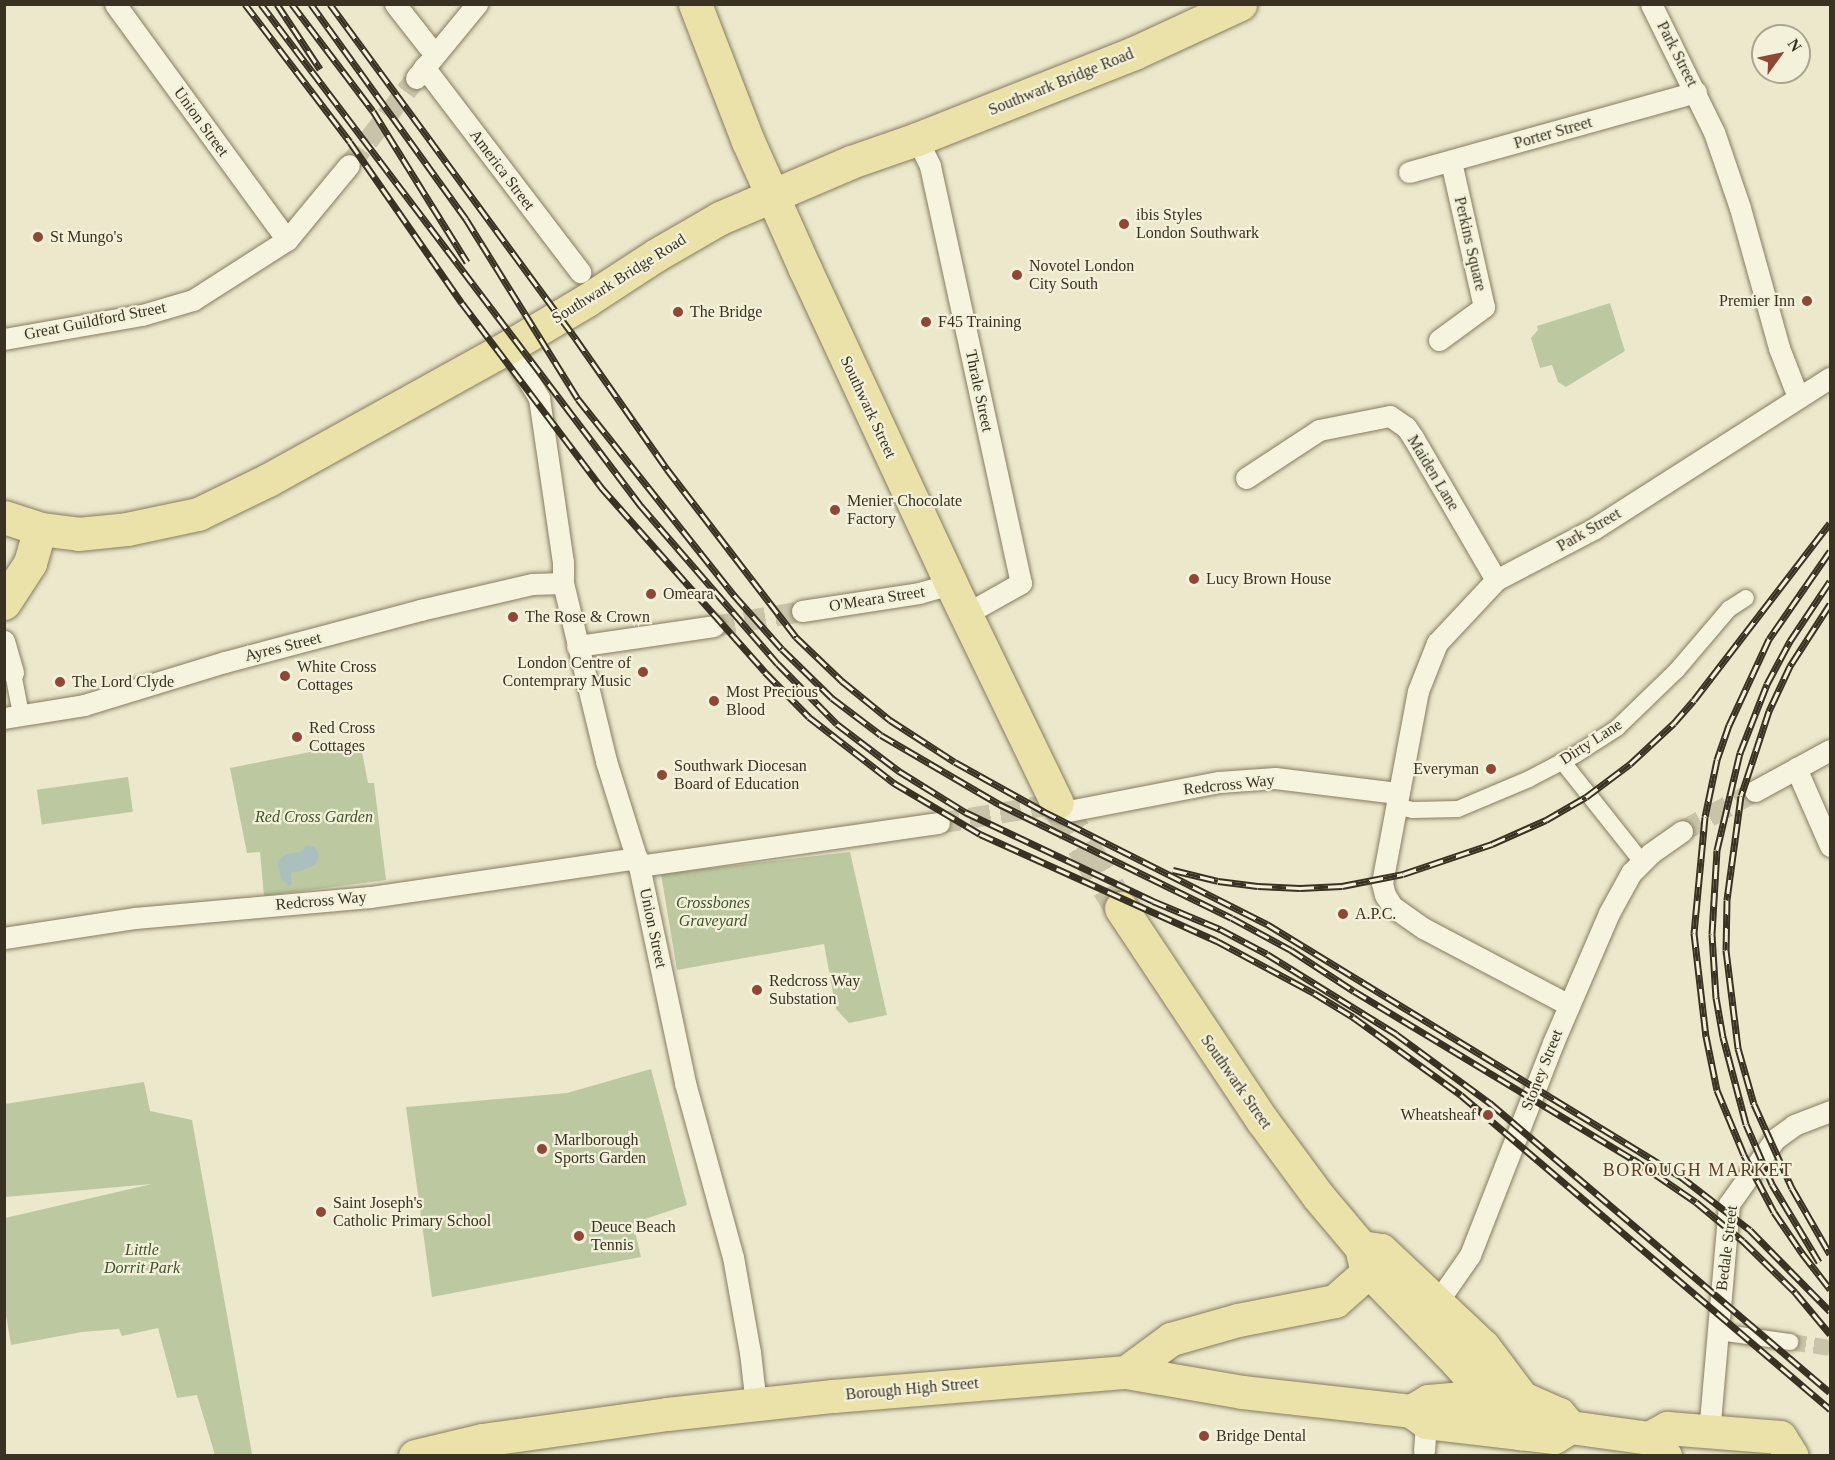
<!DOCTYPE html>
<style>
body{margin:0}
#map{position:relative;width:1835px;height:1460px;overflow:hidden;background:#ebe8cb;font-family:"Times New Roman",serif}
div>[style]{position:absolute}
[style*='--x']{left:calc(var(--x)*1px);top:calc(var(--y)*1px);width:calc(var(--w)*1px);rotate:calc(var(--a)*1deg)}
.green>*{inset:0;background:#bcc9a0;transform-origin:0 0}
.water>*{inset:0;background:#abc0be}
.pedestrian-tunnel>*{height:16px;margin-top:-8px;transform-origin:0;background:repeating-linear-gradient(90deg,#c7c4a9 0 16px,transparent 0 24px)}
.minor-tunnel>*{height:21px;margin-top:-10.5px;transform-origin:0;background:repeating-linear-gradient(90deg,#c7c4a9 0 21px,transparent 0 31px)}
.primary-tunnel>*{height:33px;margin-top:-16.5px;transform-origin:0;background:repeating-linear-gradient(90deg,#c7c4a9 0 33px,transparent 0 49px)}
.roads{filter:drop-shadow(0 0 2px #877c61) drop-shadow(0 0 2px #877c61)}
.pedestrian>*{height:16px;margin:-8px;padding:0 8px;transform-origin:8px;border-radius:8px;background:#f6f4de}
.minor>*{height:21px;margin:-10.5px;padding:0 10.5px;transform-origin:10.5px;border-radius:10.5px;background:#f6f4de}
.primary>*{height:33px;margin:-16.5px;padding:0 16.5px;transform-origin:16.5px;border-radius:16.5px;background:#eae2a8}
.rail>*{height:7px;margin-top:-3.5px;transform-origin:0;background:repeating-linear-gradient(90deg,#f3f1da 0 14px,#393222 0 28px);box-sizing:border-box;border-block:2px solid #393222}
.dots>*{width:16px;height:16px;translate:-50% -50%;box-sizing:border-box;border:3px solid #f3f1da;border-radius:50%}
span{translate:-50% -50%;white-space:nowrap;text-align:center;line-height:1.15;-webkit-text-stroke:4.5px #f3f1da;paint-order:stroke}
.street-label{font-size:16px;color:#393222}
.poi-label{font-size:16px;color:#393222}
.left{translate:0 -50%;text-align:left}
.right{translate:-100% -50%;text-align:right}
.park-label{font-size:16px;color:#41532b;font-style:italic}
.neighbourhood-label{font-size:18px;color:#613e26;letter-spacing:1.5px}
.frame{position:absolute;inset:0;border:6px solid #393222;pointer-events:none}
.north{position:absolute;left:1751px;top:24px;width:60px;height:60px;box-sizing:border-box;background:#f3f1da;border:2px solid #a9a590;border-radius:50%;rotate:57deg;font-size:16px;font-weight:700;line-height:24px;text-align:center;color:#393222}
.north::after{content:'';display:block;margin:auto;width:21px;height:27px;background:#904736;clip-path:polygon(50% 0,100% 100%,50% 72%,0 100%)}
</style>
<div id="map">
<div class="green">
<i style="clip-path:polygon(1610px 303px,1625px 351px,1566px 387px,1558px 382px,1552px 365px,1540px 368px,1531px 338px,1538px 330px,1537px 326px)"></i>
<i style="clip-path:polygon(360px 742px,368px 783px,374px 783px,386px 880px,264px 896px,260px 852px,247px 853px,230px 768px)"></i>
<i style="left:128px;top:777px;width:35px;height:92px;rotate:82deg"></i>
<i style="clip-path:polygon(850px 852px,887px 1015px,849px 1023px,836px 1009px,824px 944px,677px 970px,661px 874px)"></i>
<i style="clip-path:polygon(651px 1069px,687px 1205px,633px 1223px,641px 1257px,432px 1297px,406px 1107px,567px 1093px)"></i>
<i style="clip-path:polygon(144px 1082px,150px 1111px,192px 1120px,252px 1454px,215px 1455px,197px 1395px,177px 1398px,158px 1328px,122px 1336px,119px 1329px,82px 1332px,11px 1345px,5px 1309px,5px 1218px,152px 1184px,5px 1197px,5px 1104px)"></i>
</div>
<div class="water">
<i style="clip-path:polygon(306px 845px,315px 847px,319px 855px,317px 863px,307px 869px,291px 873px,292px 884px,288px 886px,281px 878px,277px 862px,286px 854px,301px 852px)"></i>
</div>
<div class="pedestrian-tunnel">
<i style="--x:1790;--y:1342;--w:40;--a:8.5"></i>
</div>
<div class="minor-tunnel">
<i style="--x:349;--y:165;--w:110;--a:-52.4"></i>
<i style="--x:714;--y:626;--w:89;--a:-9.7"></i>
<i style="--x:939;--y:823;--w:120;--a:-9.6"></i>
<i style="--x:1682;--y:831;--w:83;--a:-28.7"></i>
</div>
<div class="primary-tunnel">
<i style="--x:1057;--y:803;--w:123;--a:58.6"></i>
</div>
<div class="roads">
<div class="pedestrian">
<i style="--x:13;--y:673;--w:42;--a:79"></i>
<i style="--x:1562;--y:761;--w:129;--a:51.6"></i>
<i style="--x:1395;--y:806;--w:18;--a:13"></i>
<i style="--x:1413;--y:810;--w:45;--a:-1.3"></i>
<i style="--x:1458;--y:809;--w:77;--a:-22.9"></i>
<i style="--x:1529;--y:779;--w:52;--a:-27.6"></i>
<i style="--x:1575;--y:755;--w:50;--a:-32.7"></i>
<i style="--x:1617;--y:728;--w:83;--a:-44"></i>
<i style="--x:1677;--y:670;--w:80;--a:-49.6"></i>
<i style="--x:1729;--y:609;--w:20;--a:-33"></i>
<i style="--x:1718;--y:1332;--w:73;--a:7.9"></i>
</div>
<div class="minor">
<i style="--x:115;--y:4;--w:292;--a:53.9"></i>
<i style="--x:395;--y:4;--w:53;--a:51.8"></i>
<i style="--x:428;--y:46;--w:11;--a:38"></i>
<i style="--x:1651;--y:4;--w:143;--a:63.8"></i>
<i style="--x:1714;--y:132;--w:80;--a:71.1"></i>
<i style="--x:1740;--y:208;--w:145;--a:74.4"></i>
<i style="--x:1779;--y:348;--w:53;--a:68.8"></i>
<i style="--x:424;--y:67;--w:258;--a:52.7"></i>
<i style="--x:416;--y:78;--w:96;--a:-50.5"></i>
<i style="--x:917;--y:139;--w:30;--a:64"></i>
<i style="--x:930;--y:166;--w:427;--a:77.7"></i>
<i style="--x:1021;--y:583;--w:63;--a:150.6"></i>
<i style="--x:1409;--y:172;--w:298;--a:-15.6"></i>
<i style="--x:4;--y:339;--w:140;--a:-9.9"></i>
<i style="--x:142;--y:315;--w:53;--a:-16.4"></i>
<i style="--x:193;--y:300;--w:112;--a:-32.6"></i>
<i style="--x:287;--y:240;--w:97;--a:-50.4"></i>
<i style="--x:1439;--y:340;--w:56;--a:-36.3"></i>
<i style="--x:1484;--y:307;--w:149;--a:-102.8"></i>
<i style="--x:508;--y:347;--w:60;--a:58.7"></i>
<i style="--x:539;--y:398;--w:166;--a:81.7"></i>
<i style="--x:563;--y:562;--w:21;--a:90"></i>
<i style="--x:563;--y:583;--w:183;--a:76.4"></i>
<i style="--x:606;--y:761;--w:110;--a:72.6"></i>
<i style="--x:639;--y:866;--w:222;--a:78"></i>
<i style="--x:685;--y:1083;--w:180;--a:74.6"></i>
<i style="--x:733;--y:1257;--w:97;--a:79.9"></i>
<i style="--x:750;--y:1352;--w:53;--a:83.5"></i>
<i style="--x:1246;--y:478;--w:87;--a:-33.3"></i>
<i style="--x:1319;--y:430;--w:72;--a:-11.2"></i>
<i style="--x:1390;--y:416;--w:19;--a:35"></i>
<i style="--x:1406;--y:427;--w:14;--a:56"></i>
<i style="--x:1414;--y:439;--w:163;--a:59.8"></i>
<i style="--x:802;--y:611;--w:118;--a:-8.7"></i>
<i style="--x:919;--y:593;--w:33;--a:-16"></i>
<i style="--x:4;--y:641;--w:33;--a:74"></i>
<i style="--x:577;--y:646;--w:138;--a:-8.3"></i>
<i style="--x:4;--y:718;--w:81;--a:-9.2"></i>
<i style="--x:84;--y:705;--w:147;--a:-17"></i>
<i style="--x:225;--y:662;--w:202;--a:-14.9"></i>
<i style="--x:420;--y:610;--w:115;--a:-13.1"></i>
<i style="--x:532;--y:584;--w:31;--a:-2"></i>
<i style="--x:1796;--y:768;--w:85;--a:66.4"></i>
<i style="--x:1755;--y:791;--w:85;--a:-28.7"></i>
<i style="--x:1063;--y:812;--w:159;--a:-10.9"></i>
<i style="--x:1219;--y:782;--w:56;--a:-4.1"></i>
<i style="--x:1275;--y:778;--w:123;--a:7"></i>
<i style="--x:639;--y:866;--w:303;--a:-8.2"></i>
<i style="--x:4;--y:938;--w:133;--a:-8.7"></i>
<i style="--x:135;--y:918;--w:236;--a:-5.1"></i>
<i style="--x:370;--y:897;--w:270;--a:-8.3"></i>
<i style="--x:1569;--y:1005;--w:165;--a:-152.2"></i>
<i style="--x:1423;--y:928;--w:38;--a:-145"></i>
<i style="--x:1392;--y:906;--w:13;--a:-122"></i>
<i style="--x:1385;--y:895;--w:12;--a:-104"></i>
<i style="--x:1382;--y:883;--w:195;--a:-79.4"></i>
<i style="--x:1418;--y:691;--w:52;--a:-68.4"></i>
<i style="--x:1437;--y:643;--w:86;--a:-46.9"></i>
<i style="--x:1496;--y:580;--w:112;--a:-27.7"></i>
<i style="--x:1595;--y:528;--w:279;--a:-32.6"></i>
<i style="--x:1431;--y:1311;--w:68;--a:-55.1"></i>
<i style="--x:1470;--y:1255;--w:228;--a:-68.6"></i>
<i style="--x:1553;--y:1043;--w:142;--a:-66.7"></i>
<i style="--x:1609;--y:913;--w:46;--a:-61.2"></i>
<i style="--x:1631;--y:873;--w:28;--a:-45"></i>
<i style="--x:1651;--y:853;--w:38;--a:-35"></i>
<i style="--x:1709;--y:1433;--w:230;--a:-85"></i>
<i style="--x:1729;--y:1204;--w:80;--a:-54.7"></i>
<i style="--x:1775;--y:1139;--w:24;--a:-36"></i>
<i style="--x:1794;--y:1125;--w:39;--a:-21"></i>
<i style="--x:1424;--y:1451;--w:41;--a:-85.8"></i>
</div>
<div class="primary">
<i style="--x:695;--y:4;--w:147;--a:68.9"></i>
<i style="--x:748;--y:141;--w:140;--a:66"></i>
<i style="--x:805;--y:269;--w:347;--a:65.1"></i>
<i style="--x:951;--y:584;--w:243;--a:64.2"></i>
<i style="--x:4;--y:517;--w:38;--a:18"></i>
<i style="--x:40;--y:529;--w:38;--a:7"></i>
<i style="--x:78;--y:534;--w:49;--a:-5.8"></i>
<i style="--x:127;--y:529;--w:73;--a:-11.9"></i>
<i style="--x:198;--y:514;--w:78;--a:-25.9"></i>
<i style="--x:268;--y:480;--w:274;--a:-29"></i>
<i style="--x:508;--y:347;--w:92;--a:-30.7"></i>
<i style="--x:587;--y:300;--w:82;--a:-33.1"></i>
<i style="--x:656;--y:255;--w:74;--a:-30"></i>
<i style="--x:720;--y:218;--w:142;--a:-23.1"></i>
<i style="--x:851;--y:162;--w:70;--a:-19.2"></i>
<i style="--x:917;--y:139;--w:233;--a:-21.6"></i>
<i style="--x:1134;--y:53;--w:117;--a:-24.8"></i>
<i style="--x:4;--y:603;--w:48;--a:-57"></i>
<i style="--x:30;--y:563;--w:35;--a:-74"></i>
<i style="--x:1121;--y:908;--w:255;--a:56.4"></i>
<i style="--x:1262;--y:1120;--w:94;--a:53.6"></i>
<i style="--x:1318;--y:1196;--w:67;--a:49.9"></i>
<i style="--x:1361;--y:1247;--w:22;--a:77"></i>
<i style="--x:1366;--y:1268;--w:132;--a:45.9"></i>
<i style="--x:1458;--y:1363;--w:94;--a:48.5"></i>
<i style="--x:1361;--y:1247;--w:20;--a:9"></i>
<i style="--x:1381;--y:1250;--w:140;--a:43.3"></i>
<i style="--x:1483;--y:1346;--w:81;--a:53"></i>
<i style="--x:1126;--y:1372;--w:56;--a:-36.3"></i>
<i style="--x:1171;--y:1339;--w:70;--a:-15.8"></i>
<i style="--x:1238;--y:1320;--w:99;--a:-11.1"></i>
<i style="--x:1335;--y:1301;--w:45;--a:-41.4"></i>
<i style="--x:1411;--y:1411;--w:20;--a:-30"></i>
<i style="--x:1428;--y:1401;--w:59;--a:-4.8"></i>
<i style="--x:1487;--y:1396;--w:38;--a:5"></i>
<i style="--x:1525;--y:1399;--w:37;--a:24"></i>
<i style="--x:1559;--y:1414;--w:17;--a:50"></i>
<i style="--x:1570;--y:1427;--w:80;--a:7.9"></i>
<i style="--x:1649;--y:1438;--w:24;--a:48"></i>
<i style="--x:1649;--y:1438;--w:21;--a:-29"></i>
<i style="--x:1667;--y:1428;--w:113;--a:4.6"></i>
<i style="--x:1780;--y:1437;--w:22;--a:58"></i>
<i style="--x:415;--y:1456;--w:69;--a:-13.4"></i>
<i style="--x:482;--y:1440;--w:187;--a:-8"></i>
<i style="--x:667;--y:1414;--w:167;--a:-6.2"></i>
<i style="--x:833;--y:1396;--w:294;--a:-4.7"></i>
<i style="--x:1126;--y:1372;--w:118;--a:9.8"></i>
<i style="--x:1242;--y:1392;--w:170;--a:6.4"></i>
<i style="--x:1411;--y:1411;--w:19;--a:36"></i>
<i style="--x:1426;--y:1422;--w:129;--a:6.7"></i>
<i style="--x:1554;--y:1437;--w:19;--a:-32"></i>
</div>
</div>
<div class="rail">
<i style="--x:245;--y:4;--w:173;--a:52.7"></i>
<i style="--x:350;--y:142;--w:196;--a:55.2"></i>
<i style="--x:462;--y:303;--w:231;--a:52.9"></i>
<i style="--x:601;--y:487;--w:247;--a:48.4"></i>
<i style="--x:765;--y:672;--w:63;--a:45.6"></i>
<i style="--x:809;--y:717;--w:108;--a:37.8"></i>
<i style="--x:894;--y:783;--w:100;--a:30.7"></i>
<i style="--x:980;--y:834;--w:260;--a:24.3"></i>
<i style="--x:1217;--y:941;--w:110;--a:28.2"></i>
<i style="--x:1314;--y:993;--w:46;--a:31.6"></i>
<i style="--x:1353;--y:1017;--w:133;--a:35.8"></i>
<i style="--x:1461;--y:1095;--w:485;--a:40.4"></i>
<i style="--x:261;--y:4;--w:630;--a:52.88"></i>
<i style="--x:641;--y:506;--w:209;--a:49.1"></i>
<i style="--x:778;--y:664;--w:84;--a:45.5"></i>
<i style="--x:837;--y:724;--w:78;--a:37.2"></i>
<i style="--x:899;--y:771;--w:78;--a:31.8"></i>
<i style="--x:965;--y:812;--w:208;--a:25.3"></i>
<i style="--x:1153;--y:901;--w:73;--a:22.7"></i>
<i style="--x:1220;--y:929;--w:53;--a:28"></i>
<i style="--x:1267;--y:954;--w:152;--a:31.8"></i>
<i style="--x:1396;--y:1034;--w:117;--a:36.3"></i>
<i style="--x:1490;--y:1103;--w:446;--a:40.4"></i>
<i style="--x:277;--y:4;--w:78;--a:56.5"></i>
<i style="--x:292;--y:4;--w:134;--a:52.9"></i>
<i style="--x:373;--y:111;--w:178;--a:58.1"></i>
<i style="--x:311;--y:4;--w:265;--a:54.2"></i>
<i style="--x:466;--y:219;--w:212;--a:58.1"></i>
<i style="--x:578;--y:399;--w:251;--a:51.5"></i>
<i style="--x:734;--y:595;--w:72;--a:48.4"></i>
<i style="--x:782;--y:649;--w:70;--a:44.4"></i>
<i style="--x:832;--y:698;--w:61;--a:37.1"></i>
<i style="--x:881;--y:735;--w:137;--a:30.3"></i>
<i style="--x:999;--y:804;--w:259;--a:26.1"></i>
<i style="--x:1232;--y:918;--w:67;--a:28.5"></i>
<i style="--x:1291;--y:950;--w:75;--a:33.1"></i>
<i style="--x:1354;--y:991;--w:326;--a:31.1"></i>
<i style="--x:1633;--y:1159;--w:76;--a:34.3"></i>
<i style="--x:1696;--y:1202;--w:61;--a:39.7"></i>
<i style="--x:1743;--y:1241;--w:73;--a:44.4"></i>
<i style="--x:1795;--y:1292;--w:55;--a:50.2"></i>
<i style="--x:330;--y:4;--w:416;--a:53.7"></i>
<i style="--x:576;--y:339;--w:159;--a:55"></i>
<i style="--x:667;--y:469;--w:212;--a:52.5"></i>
<i style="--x:796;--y:637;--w:64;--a:43.7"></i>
<i style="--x:842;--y:681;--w:62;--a:39.1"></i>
<i style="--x:890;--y:720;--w:77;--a:32.9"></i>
<i style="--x:955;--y:762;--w:101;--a:29.1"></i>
<i style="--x:1043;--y:811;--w:251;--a:26.8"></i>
<i style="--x:1267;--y:924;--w:484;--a:31.4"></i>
<i style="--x:1680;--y:1176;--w:88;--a:37.6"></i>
<i style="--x:1750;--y:1230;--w:114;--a:45.4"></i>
<i style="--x:1830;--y:551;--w:107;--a:124.7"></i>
<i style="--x:1769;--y:639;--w:95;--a:114.9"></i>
<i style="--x:1729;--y:725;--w:37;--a:109"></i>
<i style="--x:1717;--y:760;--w:58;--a:101.9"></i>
<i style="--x:1705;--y:817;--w:117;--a:95.4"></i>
<i style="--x:1694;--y:933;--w:104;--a:83.4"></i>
<i style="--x:1706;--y:1036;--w:55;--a:78.5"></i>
<i style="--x:1717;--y:1090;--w:70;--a:67.4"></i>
<i style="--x:1744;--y:1155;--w:64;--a:62.2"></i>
<i style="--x:1774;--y:1212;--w:50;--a:55.7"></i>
<i style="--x:1802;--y:1253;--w:46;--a:52.1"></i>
<i style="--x:1830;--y:604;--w:74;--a:122.8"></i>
<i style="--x:1790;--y:666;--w:50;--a:115"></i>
<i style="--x:1769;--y:711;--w:89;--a:108.2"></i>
<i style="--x:1741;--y:796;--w:105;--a:97.7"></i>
<i style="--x:1727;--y:900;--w:50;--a:91.1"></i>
<i style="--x:1726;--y:950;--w:99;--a:83"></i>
<i style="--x:1738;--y:1048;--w:58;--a:74.1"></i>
<i style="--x:1754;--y:1104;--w:92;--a:65.7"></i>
<i style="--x:1792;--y:1188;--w:76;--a:60.1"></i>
<i style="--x:1173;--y:870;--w:46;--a:13.7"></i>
<i style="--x:1218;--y:881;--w:40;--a:7.1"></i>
<i style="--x:1258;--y:886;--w:42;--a:2.7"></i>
<i style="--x:1300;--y:888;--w:42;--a:-2.7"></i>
<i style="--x:1342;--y:886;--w:62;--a:-11.1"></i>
<i style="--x:1403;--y:874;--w:94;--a:-18.6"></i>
<i style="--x:1492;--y:844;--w:59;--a:-24"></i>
<i style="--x:1546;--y:820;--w:46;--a:-29.9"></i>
<i style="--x:1586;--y:797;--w:55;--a:-36.9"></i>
<i style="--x:1630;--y:764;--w:60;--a:-43"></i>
<i style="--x:1674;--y:723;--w:30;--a:-49"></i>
<i style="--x:1694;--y:700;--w:223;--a:-52.5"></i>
<i style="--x:1819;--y:1262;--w:91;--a:-121.1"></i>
<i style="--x:1772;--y:1184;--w:65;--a:-113.4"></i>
<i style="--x:1746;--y:1124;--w:90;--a:-104.8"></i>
<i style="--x:1723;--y:1037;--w:40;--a:-100"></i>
<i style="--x:1716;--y:998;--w:64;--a:-93.6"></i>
<i style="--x:1712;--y:934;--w:84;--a:-86.6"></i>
<i style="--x:1717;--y:850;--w:100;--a:-76.7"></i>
<i style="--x:1740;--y:753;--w:74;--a:-68.6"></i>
<i style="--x:1767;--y:684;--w:49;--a:-61.9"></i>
<i style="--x:1790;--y:641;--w:72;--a:-56.3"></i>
</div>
<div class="dots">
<i style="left:1124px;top:224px;background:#904736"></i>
<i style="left:38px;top:237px;background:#904736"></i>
<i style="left:1017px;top:275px;background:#904736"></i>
<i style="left:1807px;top:301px;background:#904736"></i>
<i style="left:678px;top:312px;background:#904736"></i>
<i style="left:926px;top:322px;background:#904736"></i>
<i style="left:835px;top:510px;background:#904736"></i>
<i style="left:1194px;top:579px;background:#904736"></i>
<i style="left:651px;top:594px;background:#904736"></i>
<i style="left:513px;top:617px;background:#904736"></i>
<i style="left:643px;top:672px;background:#904736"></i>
<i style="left:285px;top:676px;background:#904736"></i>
<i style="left:60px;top:682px;background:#904736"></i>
<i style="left:714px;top:701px;background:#904736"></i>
<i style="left:297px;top:737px;background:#904736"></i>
<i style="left:1491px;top:769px;background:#904736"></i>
<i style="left:662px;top:775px;background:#904736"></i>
<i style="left:1343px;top:914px;background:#904736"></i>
<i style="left:757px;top:990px;background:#904736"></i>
<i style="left:1488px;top:1115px;background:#904736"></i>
<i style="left:542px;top:1149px;background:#904736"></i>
<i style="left:321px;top:1212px;background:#904736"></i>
<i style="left:579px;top:1236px;background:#904736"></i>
<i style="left:1204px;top:1436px;background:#904736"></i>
</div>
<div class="street-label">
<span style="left:1677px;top:54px;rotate:63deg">Park Street</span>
<span style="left:1061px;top:82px;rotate:-22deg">Southwark Bridge Road</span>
<span style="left:201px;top:122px;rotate:54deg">Union Street</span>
<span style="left:1553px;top:133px;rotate:-16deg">Porter Street</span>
<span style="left:502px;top:170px;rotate:53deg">America Street</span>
<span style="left:1470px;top:244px;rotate:77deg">Perkins Square</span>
<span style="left:619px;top:279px;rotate:-32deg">Southwark Bridge Road</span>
<span style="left:95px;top:321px;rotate:-11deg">Great Guildford Street</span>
<span style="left:979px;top:391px;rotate:78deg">Thrale Street</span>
<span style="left:868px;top:407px;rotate:65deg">Southwark Street</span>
<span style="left:1433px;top:473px;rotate:59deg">Maiden Lane</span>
<span style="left:1589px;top:530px;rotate:-30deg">Park Street</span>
<span style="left:877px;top:599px;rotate:-9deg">O'Meara Street</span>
<span style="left:283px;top:647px;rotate:-14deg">Ayres Street</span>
<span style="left:1591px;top:742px;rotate:-33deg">Dirty Lane</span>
<span style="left:1229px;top:785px;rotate:-6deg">Redcross Way</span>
<span style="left:321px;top:901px;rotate:-5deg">Redcross Way</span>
<span style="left:653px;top:928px;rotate:78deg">Union Street</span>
<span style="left:1542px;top:1070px;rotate:-68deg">Stoney Street</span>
<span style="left:1236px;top:1082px;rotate:55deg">Southwark Street</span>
<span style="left:1727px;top:1248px;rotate:-83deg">Bedale Street</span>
<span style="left:912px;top:1389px;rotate:-5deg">Borough High Street</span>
</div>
<div class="poi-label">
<span class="left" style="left:1136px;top:224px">ibis Styles<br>London Southwark</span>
<span class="left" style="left:50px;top:237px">St Mungo's</span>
<span class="left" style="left:1029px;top:275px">Novotel London<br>City South</span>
<span class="right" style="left:1795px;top:301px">Premier Inn</span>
<span class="left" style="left:690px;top:312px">The Bridge</span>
<span class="left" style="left:938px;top:322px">F45 Training</span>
<span class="left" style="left:847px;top:510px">Menier Chocolate<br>Factory</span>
<span class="left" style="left:1206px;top:579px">Lucy Brown House</span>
<span class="left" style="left:663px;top:594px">Omeara</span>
<span class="left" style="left:525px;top:617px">The Rose &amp; Crown</span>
<span class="right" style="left:631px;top:672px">London Centre of<br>Contemprary Music</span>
<span class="left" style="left:297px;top:676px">White Cross<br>Cottages</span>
<span class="left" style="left:72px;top:682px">The Lord Clyde</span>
<span class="left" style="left:726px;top:701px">Most Precious<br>Blood</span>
<span class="left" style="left:309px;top:737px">Red Cross<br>Cottages</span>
<span class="left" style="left:674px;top:775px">Southwark Diocesan<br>Board of Education</span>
<span class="right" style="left:1479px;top:769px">Everyman</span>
<span class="left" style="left:1355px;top:914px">A.P.C.</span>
<span class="left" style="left:769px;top:990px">Redcross Way<br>Substation</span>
<span class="right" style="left:1476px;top:1115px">Wheatsheaf</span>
<span class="left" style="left:554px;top:1149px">Marlborough<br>Sports Garden</span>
<span class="left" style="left:333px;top:1212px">Saint Joseph's<br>Catholic Primary School</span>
<span class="left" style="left:591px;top:1236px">Deuce Beach<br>Tennis</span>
<span class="left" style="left:1216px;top:1436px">Bridge Dental</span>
</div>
<div class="park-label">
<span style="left:314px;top:817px">Red Cross Garden</span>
<span style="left:713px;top:912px">Crossbones<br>Graveyard</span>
<span style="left:142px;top:1259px">Little<br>Dorrit Park</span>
</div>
<div class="neighbourhood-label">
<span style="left:1698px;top:1170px">BOROUGH MARKET</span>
</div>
<div class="frame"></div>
<div class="north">N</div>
</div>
